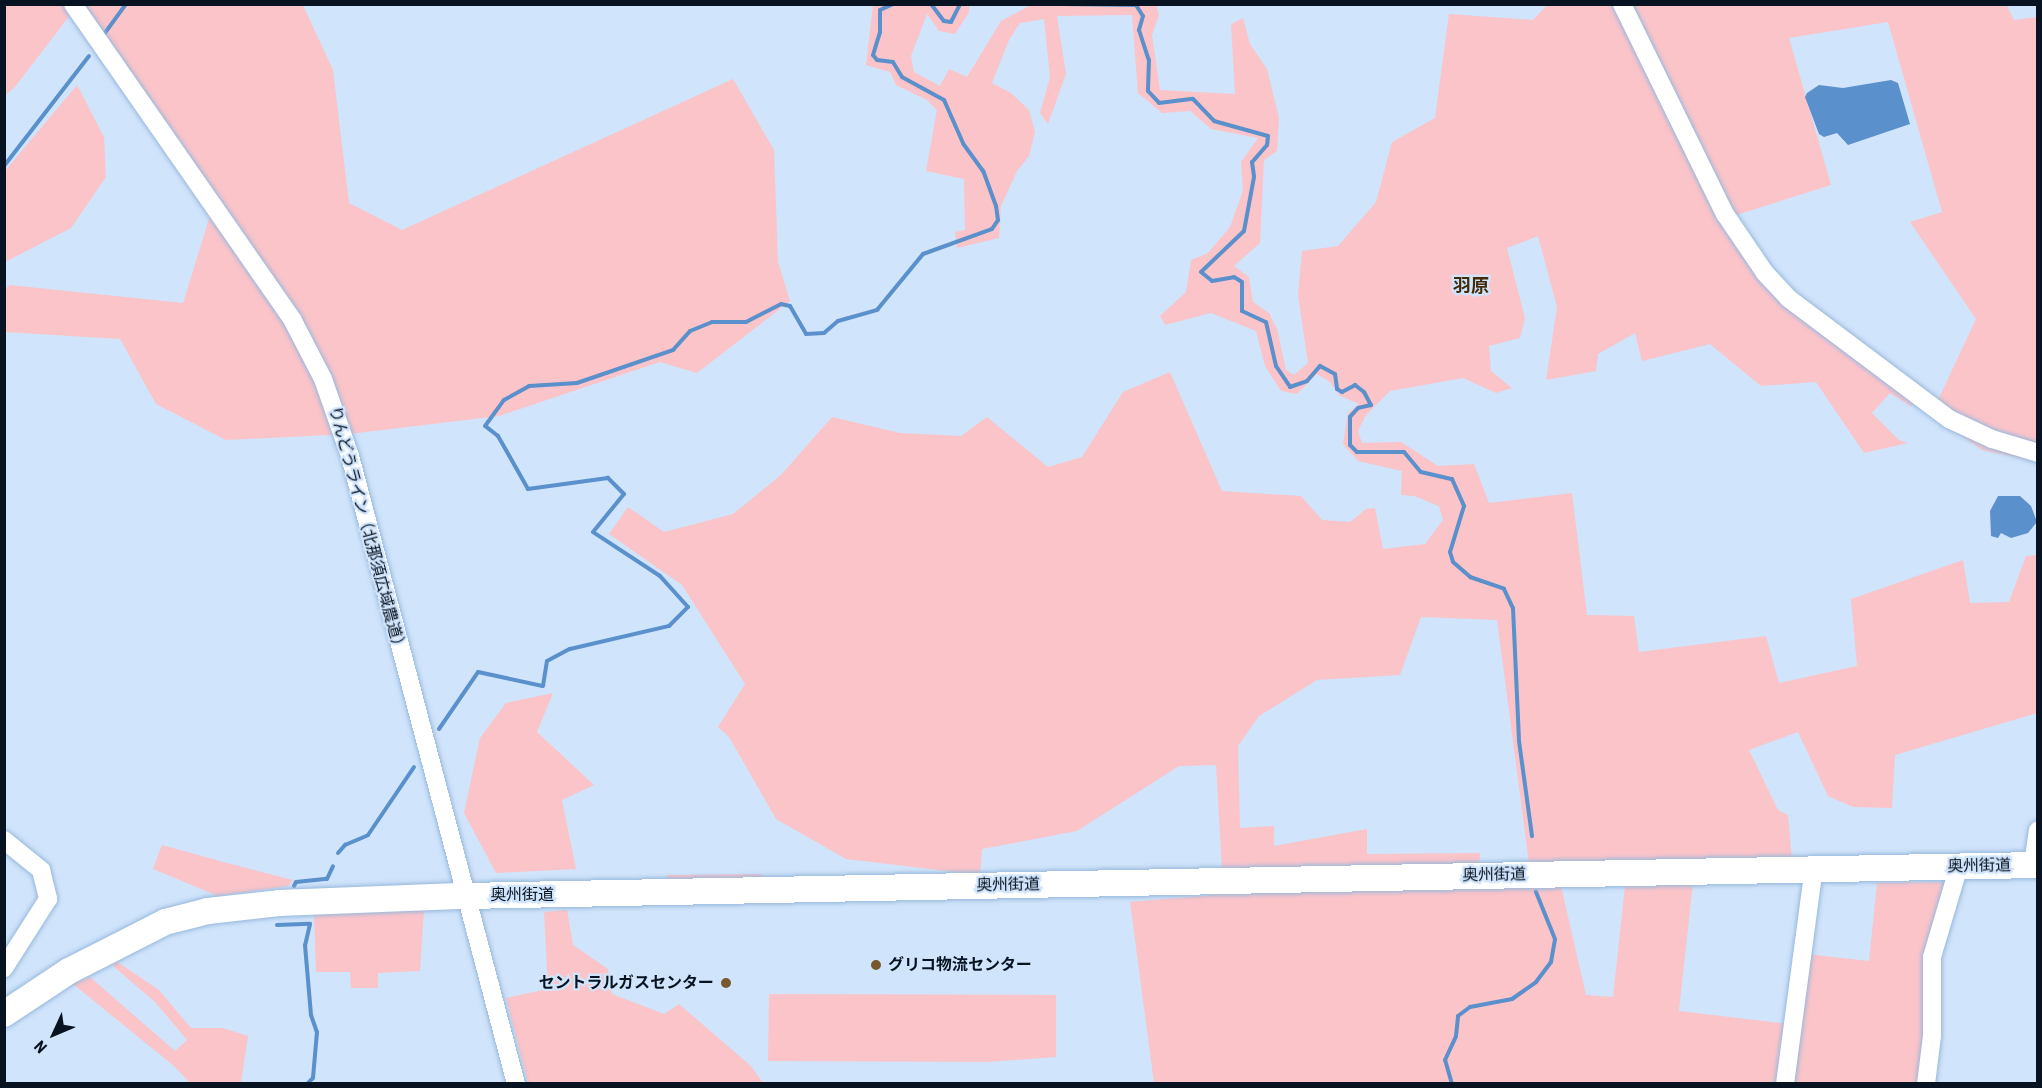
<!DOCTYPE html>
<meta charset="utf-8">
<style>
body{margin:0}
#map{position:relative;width:2042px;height:1088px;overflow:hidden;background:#d0e4fb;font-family:"Roboto Condensed","Noto Sans JP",sans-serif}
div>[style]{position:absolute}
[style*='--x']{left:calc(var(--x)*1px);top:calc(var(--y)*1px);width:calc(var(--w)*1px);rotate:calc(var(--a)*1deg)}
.green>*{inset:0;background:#fbc4c9}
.water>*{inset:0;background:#5a90cb}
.stream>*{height:4px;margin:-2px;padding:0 2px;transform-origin:2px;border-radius:2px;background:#5a90cb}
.roads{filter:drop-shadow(0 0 2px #97b8dc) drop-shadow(0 0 2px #97b8dc)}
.minor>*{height:18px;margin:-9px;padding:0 9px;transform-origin:9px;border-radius:9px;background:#fff}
.highway>*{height:26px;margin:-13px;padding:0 13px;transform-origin:13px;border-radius:13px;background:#fff}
.dots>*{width:16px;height:16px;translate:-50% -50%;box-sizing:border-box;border:3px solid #d0e4fb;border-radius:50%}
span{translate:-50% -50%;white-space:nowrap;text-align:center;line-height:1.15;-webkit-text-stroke:4.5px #d0e4fb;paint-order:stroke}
.street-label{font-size:16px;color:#071320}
.poi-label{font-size:16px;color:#071320;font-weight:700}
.left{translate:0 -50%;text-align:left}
.right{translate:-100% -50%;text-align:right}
.neighbourhood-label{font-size:18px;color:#432b07;font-weight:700}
.frame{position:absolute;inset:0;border:6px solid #071320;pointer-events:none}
.north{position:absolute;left:24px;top:1004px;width:60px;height:60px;-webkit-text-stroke:4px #d0e4fb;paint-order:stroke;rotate:226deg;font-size:16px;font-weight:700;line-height:24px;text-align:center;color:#071320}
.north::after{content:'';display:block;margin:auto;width:21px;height:27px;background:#071320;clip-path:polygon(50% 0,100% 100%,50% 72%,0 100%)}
</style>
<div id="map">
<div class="green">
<i style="clip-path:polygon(1156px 4px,1159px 15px,1152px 35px,1160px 90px,1235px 94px,1231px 24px,1243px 18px,1250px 44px,1267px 69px,1279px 118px,1277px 151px,1264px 160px,1260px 243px,1234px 266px,1249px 277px,1253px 302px,1269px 313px,1277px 329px,1286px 370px,1294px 375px,1308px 363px,1298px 295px,1302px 251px,1338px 246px,1376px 202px,1392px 142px,1435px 118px,1449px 14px,1533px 20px,1548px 4px,2006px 4px,2014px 20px,2037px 17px,2037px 462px,1982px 450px,1931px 415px,1976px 319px,1910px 222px,1942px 212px,1888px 22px,1789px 38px,1831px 185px,1733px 216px,1739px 246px,1915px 399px,1912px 407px,1890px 393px,1872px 413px,1899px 440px,1908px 443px,1864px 453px,1816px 382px,1761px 386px,1710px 344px,1642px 361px,1635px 333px,1598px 354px,1596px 371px,1546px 380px,1557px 307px,1538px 236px,1507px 248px,1525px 318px,1520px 338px,1489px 346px,1491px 371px,1512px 388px,1496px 393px,1463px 378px,1390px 391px,1366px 415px,1358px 431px,1362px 443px,1401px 442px,1438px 466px,1474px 464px,1489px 503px,1572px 493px,1587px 615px,1634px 616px,1639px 652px,1766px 636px,1779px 683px,1857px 666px,1851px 599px,1963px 560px,1970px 603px,2009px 602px,2026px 556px,2037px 555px,2037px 713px,1895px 755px,1892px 808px,1853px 807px,1828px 796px,1798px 732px,1749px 750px,1778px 810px,1788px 815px,1792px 861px,1529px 863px,1497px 620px,1421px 617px,1400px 675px,1317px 680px,1259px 716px,1238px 746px,1240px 828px,1274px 826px,1274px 846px,1367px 829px,1367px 854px,1480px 853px,1479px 868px,1222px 869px,1216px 765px,1179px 766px,1077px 831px,982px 849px,980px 875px,846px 859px,776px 819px,729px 737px,718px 727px,745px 684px,682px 585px,609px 534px,628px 507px,664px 532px,733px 514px,781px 475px,832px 417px,900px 433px,961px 436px,987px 417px,1048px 467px,1082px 457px,1123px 392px,1170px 372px,1222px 491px,1301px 496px,1322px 520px,1350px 522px,1366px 509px,1375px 508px,1383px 549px,1425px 544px,1443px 520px,1439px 506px,1414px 496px,1401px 495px,1402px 471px,1358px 461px,1343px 444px,1348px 413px,1359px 404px,1340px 396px,1330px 382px,1317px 374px,1297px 394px,1281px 391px,1265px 366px,1256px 331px,1211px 313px,1165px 325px,1160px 316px,1186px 292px,1191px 260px,1208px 253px,1230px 227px,1243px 191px,1241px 162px,1258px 138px,1211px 129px,1190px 111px,1162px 113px,1138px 93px,1132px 15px,1057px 16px,1066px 74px,1048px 124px,1040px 113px,1050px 77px,1044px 19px,1020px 23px,1009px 40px,992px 83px,1011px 93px,1029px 110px,1035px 132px,1029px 156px,1017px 171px,1001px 206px,999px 238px,957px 248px,955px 232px,965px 230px,964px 179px,926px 171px,937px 110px,927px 100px,896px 85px,890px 72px,866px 65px,873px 5px,969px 5px,969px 12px,955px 34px,939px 31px,927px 14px,911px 56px,914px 72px,940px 86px,949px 69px,967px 77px,1001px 21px,1031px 5px)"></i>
<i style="clip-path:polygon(5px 5px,303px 5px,333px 70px,349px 203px,402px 230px,733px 79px,774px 150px,778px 262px,790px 301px,697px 373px,660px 362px,499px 416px,349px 434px,226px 440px,156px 404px,120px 339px,5px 332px,5px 289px,10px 285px,183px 303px,215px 200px,71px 14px,14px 88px,5px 95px)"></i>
<i style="clip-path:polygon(77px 85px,104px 137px,106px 177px,71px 228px,5px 262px,5px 171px)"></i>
<i style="clip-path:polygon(553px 693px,537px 732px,594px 785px,562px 800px,576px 869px,496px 873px,464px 813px,480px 738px,506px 703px)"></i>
<i style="clip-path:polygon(162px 845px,227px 863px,293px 880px,288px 886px,218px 896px,153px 869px)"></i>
<i style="clip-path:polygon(762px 874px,763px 880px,668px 882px,667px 875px)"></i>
<i style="clip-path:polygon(1693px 882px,1679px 1011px,1797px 1025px,1807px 954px,1869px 961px,1877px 883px,1946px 882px,1934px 1083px,1154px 1083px,1130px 902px,1225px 894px,1482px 884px,1561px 886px,1586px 995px,1613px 997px,1625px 886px)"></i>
<i style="clip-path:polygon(424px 910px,420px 971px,378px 973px,378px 988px,351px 988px,350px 972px,316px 972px,314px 914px)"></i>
<i style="clip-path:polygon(567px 910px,573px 945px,608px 969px,612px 994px,664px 1014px,679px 1004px,751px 1066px,763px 1083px,528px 1083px,506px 998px,548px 989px,544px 912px)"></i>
<i style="clip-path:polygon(116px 961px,159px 990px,191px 1028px,223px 1028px,248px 1036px,241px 1083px,190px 1083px,174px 1066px,73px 984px,90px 977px,175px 1051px,187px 1040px,155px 1002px,113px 966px)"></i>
<i style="clip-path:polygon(769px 994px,1056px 995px,1056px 1057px,987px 1062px,768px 1061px)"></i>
</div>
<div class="water">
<i style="clip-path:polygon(1891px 80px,1898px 83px,1910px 124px,1848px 145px,1837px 133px,1824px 137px,1819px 134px,1805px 97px,1807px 93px,1819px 85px,1843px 88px)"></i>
<i style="clip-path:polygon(1998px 496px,2020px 496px,2031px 506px,2037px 522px,2028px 533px,2011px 538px,2001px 533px,1998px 538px,1991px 536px,1990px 511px)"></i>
</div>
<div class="stream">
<i style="--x:931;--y:4;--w:21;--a:53"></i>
<i style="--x:944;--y:21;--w:7;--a:8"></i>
<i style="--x:951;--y:22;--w:20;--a:-63"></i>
<i style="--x:1064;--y:4;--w:72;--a:0.8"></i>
<i style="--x:1136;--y:5;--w:13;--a:58"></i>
<i style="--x:1143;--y:16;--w:15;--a:106"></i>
<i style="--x:1139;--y:30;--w:32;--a:72"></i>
<i style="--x:1149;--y:60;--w:31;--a:92"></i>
<i style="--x:1148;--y:91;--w:16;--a:47"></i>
<i style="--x:1159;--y:103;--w:34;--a:-7"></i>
<i style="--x:1193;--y:99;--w:30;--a:46"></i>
<i style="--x:1214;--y:121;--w:56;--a:15.5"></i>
<i style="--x:1268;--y:136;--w:9;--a:96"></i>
<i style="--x:1267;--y:145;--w:23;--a:131"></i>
<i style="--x:1252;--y:162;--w:15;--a:82"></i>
<i style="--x:1254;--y:177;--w:55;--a:100.5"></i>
<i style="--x:1244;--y:231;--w:59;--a:136.4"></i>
<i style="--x:1201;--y:272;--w:14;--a:39"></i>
<i style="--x:1212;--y:281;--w:22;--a:-10"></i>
<i style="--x:1234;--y:277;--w:9;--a:32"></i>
<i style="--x:1242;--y:282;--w:29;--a:90"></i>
<i style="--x:1242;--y:311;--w:26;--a:25"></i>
<i style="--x:1266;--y:322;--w:45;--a:77.2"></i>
<i style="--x:1276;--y:366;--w:25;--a:56"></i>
<i style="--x:1290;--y:387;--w:18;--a:-19"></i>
<i style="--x:1307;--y:381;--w:20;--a:-49"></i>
<i style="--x:1320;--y:366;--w:17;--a:28"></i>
<i style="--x:1335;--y:374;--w:15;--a:82"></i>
<i style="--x:1337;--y:389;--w:6;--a:31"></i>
<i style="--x:1342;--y:392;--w:15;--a:-28"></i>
<i style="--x:1355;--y:385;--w:11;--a:38"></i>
<i style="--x:1364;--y:392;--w:15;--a:62"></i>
<i style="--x:1371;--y:405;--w:13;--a:167"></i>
<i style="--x:1358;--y:408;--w:12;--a:132"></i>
<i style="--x:1350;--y:417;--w:28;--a:90"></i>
<i style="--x:1350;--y:445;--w:10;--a:45"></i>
<i style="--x:1357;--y:452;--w:47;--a:0"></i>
<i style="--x:1404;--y:452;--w:26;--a:50"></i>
<i style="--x:1421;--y:472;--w:32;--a:13"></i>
<i style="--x:1452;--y:479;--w:30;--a:66"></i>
<i style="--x:1464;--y:506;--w:48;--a:106.9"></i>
<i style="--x:1450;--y:552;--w:10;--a:73"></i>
<i style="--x:1453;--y:562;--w:23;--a:41"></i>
<i style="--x:1470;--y:577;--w:36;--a:19"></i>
<i style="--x:1504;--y:589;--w:21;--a:65"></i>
<i style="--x:1513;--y:608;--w:133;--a:87.4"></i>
<i style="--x:1519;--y:741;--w:96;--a:82.2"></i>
<i style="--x:102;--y:37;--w:41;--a:-54"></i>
<i style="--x:4;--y:166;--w:139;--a:-52.3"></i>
<i style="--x:439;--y:729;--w:69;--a:-55.6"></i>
<i style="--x:478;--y:672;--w:66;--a:12.2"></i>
<i style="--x:543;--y:686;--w:25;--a:-81"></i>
<i style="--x:547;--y:661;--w:26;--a:-28"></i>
<i style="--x:570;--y:649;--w:102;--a:-13.1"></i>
<i style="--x:669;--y:626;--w:27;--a:-45"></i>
<i style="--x:688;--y:607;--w:42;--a:-132.1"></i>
<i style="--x:660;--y:576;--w:80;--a:-146.7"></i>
<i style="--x:593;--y:532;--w:49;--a:-50.8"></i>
<i style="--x:624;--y:494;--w:23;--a:-135"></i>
<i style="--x:608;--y:478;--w:81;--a:172.2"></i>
<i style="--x:528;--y:489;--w:61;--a:-119.5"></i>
<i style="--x:498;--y:436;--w:16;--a:-142"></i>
<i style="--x:485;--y:426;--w:32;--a:-54"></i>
<i style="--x:504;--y:400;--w:29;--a:-29"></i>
<i style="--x:529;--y:386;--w:48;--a:-3.6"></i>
<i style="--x:577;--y:383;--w:102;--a:-19"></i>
<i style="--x:673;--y:350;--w:25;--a:-48"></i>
<i style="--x:690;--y:331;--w:24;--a:-22"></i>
<i style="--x:712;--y:322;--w:34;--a:0"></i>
<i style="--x:746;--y:322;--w:39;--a:-27"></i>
<i style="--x:781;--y:304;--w:9;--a:13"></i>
<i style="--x:790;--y:306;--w:32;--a:60"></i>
<i style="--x:806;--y:334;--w:18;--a:-3"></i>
<i style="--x:824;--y:333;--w:18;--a:-41"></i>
<i style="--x:838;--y:321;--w:41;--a:-15.8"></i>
<i style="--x:877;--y:310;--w:72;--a:-50.6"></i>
<i style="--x:923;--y:254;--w:73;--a:-19.9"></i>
<i style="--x:992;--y:229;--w:11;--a:-56"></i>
<i style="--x:998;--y:220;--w:14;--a:-98"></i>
<i style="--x:996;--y:206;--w:37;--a:-110"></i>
<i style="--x:983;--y:171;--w:34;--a:-126"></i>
<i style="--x:963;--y:143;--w:47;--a:-113.8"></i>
<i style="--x:944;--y:100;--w:48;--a:-151.3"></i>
<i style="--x:902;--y:77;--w:17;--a:-121"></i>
<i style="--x:893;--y:62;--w:16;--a:-173"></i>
<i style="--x:877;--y:60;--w:6;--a:-129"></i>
<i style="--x:873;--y:55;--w:24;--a:-73"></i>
<i style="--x:880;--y:32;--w:22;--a:-90"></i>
<i style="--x:880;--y:10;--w:14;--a:-25"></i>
<i style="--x:338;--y:853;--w:11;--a:-49"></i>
<i style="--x:345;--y:845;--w:25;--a:-23"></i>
<i style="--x:368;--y:835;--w:82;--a:-55.9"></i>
<i style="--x:294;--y:886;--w:4;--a:-63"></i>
<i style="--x:296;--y:882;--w:31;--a:-6"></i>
<i style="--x:327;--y:879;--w:14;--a:-65"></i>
<i style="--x:277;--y:925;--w:33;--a:-2"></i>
<i style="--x:310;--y:924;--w:22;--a:103"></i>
<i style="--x:305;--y:945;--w:70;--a:85.1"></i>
<i style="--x:311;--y:1015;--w:18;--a:71"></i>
<i style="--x:317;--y:1032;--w:46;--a:95"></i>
<i style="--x:313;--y:1078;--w:8;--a:135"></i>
<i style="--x:1452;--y:1084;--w:25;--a:-106"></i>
<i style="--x:1445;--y:1060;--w:26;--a:-65"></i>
<i style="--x:1456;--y:1036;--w:20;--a:-84"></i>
<i style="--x:1458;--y:1016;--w:15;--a:-37"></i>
<i style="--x:1470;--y:1007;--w:43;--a:-10.8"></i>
<i style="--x:1512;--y:999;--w:29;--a:-35"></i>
<i style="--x:1536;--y:982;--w:25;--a:-53"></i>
<i style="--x:1551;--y:962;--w:23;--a:-80"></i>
<i style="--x:1555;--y:939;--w:51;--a:-112"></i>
</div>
<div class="roads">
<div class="minor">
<i style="--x:73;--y:4;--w:384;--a:55.2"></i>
<i style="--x:292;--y:319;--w:68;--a:62.7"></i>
<i style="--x:323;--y:379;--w:82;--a:70.7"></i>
<i style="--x:350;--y:456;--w:650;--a:75.19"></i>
<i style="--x:1622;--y:4;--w:234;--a:63.9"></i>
<i style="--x:1725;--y:214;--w:71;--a:55.9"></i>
<i style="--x:1765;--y:273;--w:34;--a:47"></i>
<i style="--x:1788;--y:298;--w:201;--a:36.9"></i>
<i style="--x:1949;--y:419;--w:47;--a:24.9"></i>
<i style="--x:1992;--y:439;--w:48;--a:16.9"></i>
<i style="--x:4;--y:840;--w:48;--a:39"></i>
<i style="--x:41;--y:870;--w:30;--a:76"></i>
<i style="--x:48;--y:899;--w:82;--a:122.5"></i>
<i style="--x:2033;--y:865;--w:35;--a:-82"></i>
<i style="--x:1785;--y:1084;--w:218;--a:-82.4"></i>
<i style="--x:1926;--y:1084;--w:48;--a:-82.9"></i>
<i style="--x:1932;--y:1036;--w:79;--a:-90"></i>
<i style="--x:1932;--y:957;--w:95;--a:-73.5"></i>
</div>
<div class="highway">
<i style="--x:4;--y:1014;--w:78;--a:-33.5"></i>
<i style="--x:69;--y:971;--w:108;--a:-27"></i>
<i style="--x:165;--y:922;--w:44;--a:-14.3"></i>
<i style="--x:208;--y:911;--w:71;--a:-6.4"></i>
<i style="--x:279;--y:903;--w:186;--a:-2.2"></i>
<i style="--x:465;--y:896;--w:1573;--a:-1.13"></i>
</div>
</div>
<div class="dots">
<i style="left:876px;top:965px;background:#78582e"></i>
<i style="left:726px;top:983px;background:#78582e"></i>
</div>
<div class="street-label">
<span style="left:367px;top:530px;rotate:75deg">りんどうライン（北那須広域農道）</span>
<span style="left:1979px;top:866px;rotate:-1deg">奥州街道</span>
<span style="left:1494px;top:875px;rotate:-1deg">奥州街道</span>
<span style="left:1008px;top:885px;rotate:-1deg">奥州街道</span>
<span style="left:522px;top:895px">奥州街道</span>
</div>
<div class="poi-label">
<span class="left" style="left:888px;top:965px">グリコ物流センター</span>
<span class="right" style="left:714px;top:983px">セントラルガスセンター</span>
</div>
<div class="neighbourhood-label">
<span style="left:1471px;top:286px">羽原</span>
</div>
<div class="frame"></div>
<div class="north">N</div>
</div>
